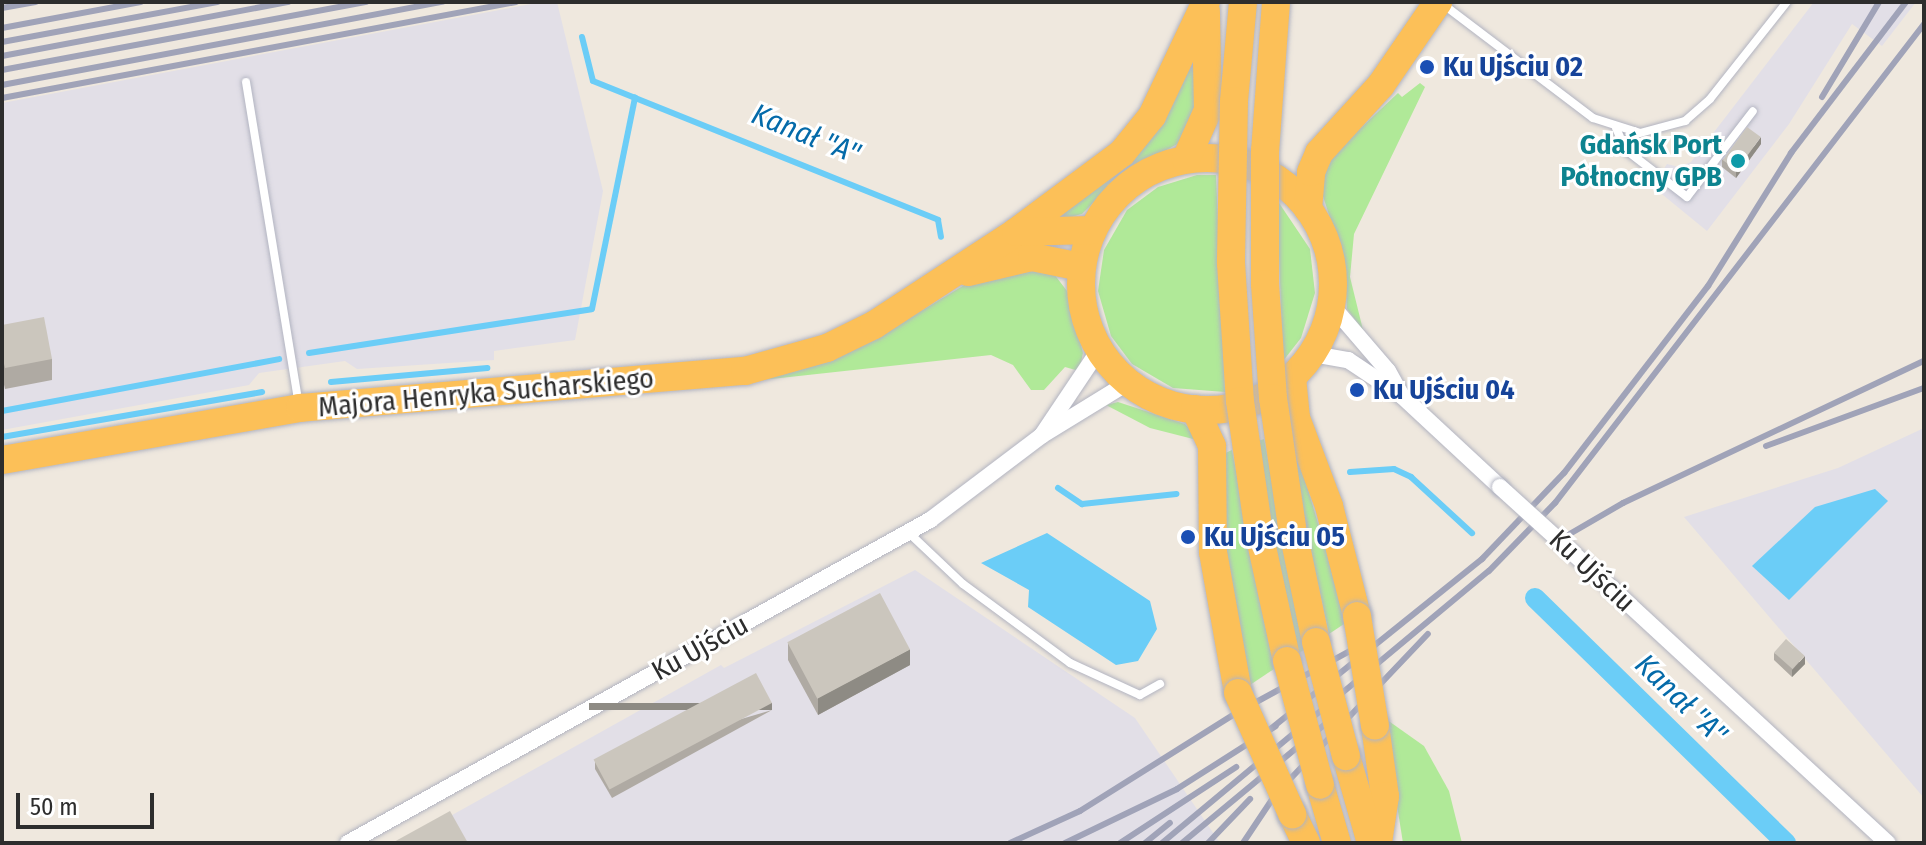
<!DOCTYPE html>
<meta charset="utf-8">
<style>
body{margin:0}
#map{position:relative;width:1926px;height:845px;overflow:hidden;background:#efe8de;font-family:"Fira Sans Condensed",sans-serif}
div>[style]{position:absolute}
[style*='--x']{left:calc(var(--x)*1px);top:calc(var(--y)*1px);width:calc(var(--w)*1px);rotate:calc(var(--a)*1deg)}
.industrial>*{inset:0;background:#e2dfe7}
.green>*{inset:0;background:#b0e998}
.water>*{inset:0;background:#6bcdf7}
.stream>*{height:6px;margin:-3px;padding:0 3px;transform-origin:3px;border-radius:3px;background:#6bcdf7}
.canal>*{height:20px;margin:-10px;padding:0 10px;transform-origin:10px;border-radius:10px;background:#6bcdf7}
.roads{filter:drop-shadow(0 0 2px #b2b4c1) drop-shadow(0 0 2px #b2b4c1)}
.service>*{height:8px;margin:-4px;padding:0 4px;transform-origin:4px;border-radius:4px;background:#fff}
.minor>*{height:16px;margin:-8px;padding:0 8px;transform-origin:8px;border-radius:8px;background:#fff}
.trunk>*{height:28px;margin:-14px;padding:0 14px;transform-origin:14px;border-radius:14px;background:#fcc058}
.trunk>.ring{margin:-14px;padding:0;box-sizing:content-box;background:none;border:28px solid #fcc058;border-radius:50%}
.rail>*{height:6px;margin:-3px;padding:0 3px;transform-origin:3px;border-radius:3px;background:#a0a3b8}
.bridges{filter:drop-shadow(0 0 2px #b2b4c1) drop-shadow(0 0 2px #b2b4c1)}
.minor-bridge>*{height:16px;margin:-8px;padding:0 8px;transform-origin:8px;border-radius:8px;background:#fff}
.trunk-bridge>*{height:28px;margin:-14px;padding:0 14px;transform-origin:14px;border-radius:14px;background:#fcc058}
.wall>*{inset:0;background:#afaaa3}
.shaded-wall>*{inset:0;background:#8e8b84;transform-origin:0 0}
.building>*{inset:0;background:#cbc6bd;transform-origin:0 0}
.dots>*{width:22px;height:22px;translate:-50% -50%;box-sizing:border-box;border:4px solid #fff;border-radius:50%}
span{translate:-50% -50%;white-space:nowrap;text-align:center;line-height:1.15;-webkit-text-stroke:6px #fff;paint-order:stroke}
.transit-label{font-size:28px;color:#164399;font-weight:700}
.left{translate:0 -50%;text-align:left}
.culture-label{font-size:28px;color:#0d838f;font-weight:700}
.right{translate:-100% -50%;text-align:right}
.street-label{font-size:28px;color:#2d2d2d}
.water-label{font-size:30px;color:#046aa9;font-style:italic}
.frame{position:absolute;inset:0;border:4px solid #2d2d2d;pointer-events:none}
.scale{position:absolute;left:16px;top:793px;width:138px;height:36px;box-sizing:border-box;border:4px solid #2d2d2d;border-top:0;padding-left:10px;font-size:24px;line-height:28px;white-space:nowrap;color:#2d2d2d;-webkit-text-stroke:6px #fff;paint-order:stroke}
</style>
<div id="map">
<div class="industrial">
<i style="clip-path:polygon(542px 2px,557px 2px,603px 191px,575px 340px,494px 351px,494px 360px,357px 369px,345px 361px,259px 373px,249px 385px,2px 430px,2px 103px)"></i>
<i style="clip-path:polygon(1814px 2px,1916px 2px,1882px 46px,1852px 24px,1789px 124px,1707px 231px,1652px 186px,1667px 164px,1679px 167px,1691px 162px)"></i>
<i style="clip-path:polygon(1924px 428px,1924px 798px,1684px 517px,1838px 468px)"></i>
<i style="clip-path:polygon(915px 570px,1135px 718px,1220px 843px,402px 843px,721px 665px,724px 668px)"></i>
</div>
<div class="green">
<i style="clip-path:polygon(1195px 42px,1199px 96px,1181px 142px,1121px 175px,1082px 214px,1043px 224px,1066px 210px)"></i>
<i style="clip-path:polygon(1420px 83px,1425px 87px,1354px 234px,1350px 277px,1363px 330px,1347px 309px,1344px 261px,1320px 187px,1331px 156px,1398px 93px,1402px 97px)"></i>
<i style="clip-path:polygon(1197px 175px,1216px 175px,1225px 392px,1173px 388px,1132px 364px,1111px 336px,1098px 291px,1104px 250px,1127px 210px,1158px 187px)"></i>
<i style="clip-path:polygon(1277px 200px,1310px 249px,1315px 293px,1301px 338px,1283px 361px)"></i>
<i style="clip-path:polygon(1051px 270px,1067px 291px,1083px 353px,1079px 371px,1065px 367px,1044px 390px,1031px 390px,1013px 365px,991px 355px,752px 381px,891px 329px,981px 275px)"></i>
<i style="clip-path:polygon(1118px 402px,1185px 424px,1201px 441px,1150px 428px,1106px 405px)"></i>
<i style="clip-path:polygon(1292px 435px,1347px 622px,1329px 634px,1305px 525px)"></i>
<i style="clip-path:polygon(1264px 439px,1304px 650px,1299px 653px,1272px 530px,1258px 441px)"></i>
<i style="clip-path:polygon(1232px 450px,1274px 669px,1247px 687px,1228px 606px,1221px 455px)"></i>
<i style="clip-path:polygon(1383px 717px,1424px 746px,1449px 791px,1462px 843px,1403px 843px)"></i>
</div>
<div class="water">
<i style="clip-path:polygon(1875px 489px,1888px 501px,1789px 600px,1752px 566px,1815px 507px)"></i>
<i style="clip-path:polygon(1047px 533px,1150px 601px,1157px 629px,1138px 661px,1116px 665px,1028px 607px,1029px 590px,981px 563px)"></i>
</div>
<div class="stream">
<i style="--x:582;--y:37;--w:45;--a:76"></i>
<i style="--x:593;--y:81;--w:372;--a:21.9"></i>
<i style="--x:938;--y:220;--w:17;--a:80"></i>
<i style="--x:309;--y:353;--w:286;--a:-8.8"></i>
<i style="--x:592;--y:309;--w:216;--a:-78.5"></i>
<i style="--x:331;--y:382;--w:157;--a:-5.1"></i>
<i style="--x:2;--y:411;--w:282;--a:-10.6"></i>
<i style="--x:2;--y:437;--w:264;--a:-9.8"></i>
<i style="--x:1350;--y:472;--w:44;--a:-3.9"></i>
<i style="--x:1394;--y:469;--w:19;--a:25"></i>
<i style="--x:1411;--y:477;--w:83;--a:42.6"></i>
<i style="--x:1058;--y:488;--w:29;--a:34"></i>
<i style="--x:1082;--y:504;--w:95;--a:-6.1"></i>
</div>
<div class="canal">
<i style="--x:1535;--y:598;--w:351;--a:44.3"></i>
</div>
<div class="roads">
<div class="service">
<i style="--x:1444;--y:5;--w:187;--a:37.2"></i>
<i style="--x:1593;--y:118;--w:49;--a:17.7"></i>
<i style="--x:1640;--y:133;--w:47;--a:-14.9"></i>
<i style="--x:1685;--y:121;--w:33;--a:-41"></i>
<i style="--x:1710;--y:99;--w:124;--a:-51.6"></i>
<i style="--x:246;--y:82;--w:326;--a:80.7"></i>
<i style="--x:1616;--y:128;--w:24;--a:66"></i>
<i style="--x:1626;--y:150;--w:77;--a:37.6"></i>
<i style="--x:1687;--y:197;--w:108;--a:-52.5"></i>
<i style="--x:909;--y:533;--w:74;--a:43.4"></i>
<i style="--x:963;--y:584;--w:133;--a:36.4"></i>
<i style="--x:1070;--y:663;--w:77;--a:24.6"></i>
<i style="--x:1140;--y:695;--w:23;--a:-29"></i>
</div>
<div class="minor">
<i style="--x:1333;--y:307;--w:84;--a:49.3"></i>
<i style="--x:1388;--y:371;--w:26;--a:61"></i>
<i style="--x:1313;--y:354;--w:36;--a:10"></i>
<i style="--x:1348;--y:360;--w:65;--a:33.7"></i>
<i style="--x:1402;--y:396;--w:134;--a:42.9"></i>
<i style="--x:1042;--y:435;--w:102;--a:-56.2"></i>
<i style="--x:1595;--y:573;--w:398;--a:42.7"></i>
<i style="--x:348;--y:843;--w:666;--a:-29.03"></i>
<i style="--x:930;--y:520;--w:139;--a:-37.1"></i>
<i style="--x:1041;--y:436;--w:101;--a:-31.6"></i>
</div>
<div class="trunk">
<i class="ring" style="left:1081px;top:158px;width:224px;height:224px"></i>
<i style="--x:1186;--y:159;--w:54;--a:-65.8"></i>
<i style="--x:1208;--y:110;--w:99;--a:-91.2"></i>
<i style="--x:1308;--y:209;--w:37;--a:-85"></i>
<i style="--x:1311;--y:172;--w:21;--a:-67"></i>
<i style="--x:1319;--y:153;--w:92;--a:-47.6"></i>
<i style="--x:1381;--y:85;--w:101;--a:-55.5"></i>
<i style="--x:1016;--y:232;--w:132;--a:-36.7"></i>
<i style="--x:1122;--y:153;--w:48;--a:-51"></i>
<i style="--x:1152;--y:116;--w:126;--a:-64.7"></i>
<i style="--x:968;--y:272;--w:66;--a:-13.2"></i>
<i style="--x:1032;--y:257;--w:50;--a:11.5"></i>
<i style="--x:1292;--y:377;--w:41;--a:84.4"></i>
<i style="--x:1296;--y:418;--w:94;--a:69.4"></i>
<i style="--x:1329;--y:506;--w:114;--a:75.7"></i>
<i style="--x:1195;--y:409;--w:41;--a:65.3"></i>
<i style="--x:1212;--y:446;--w:106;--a:89.5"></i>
<i style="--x:1213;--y:552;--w:143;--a:79.9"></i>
<i style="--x:2;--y:460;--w:303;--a:-9.9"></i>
<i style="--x:300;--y:408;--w:447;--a:-4.8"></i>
<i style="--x:745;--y:371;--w:85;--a:-15.7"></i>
<i style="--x:827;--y:348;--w:52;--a:-26.1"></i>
<i style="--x:874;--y:325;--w:170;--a:-33.2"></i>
<i style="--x:1016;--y:232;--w:76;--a:-1.5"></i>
<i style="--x:1292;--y:527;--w:117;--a:78.2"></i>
<i style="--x:1259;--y:533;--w:131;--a:77.7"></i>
<i style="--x:1375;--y:726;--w:71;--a:81.9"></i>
<i style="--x:1385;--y:796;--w:48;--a:98.5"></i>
<i style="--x:1346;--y:756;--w:91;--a:74"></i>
<i style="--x:1320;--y:785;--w:60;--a:73.7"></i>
<i style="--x:1292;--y:814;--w:32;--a:64"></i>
</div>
</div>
<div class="rail">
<i style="--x:2;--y:8;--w:34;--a:-10"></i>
<i style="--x:2;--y:28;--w:141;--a:-10.6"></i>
<i style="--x:2;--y:42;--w:219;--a:-10.5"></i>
<i style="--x:2;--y:56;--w:292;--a:-10.7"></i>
<i style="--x:2;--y:70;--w:371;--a:-10.6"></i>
<i style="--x:2;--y:85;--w:449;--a:-10.7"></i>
<i style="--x:1822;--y:97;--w:111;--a:-59"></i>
<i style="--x:2;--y:98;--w:523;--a:-10.58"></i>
<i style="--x:1766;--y:446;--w:168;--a:-20.2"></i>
<i style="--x:1561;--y:539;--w:72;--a:-30.1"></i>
<i style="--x:1623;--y:503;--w:333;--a:-25.3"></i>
<i style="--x:1268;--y:731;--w:275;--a:-38.8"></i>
<i style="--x:1482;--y:559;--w:119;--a:-46.4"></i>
<i style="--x:1564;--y:473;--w:236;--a:-52.4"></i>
<i style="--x:1708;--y:286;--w:157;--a:-58"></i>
<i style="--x:1791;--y:153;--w:190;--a:-52.7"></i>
<i style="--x:1010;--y:843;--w:77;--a:-24.6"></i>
<i style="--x:1080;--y:811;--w:186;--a:-32.1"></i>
<i style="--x:1238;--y:712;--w:148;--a:-28.6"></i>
<i style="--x:1065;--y:843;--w:124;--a:-25.7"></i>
<i style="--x:1177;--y:789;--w:117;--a:-32.5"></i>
<i style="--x:1120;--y:843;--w:139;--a:-33.2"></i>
<i style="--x:1145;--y:843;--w:32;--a:-39"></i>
<i style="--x:1162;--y:843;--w:425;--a:-39.8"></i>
<i style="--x:1489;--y:571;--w:95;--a:-45.9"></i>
<i style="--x:1555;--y:503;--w:605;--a:-52.39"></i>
<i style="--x:1182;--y:843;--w:208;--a:-39.7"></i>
<i style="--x:1208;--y:843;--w:61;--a:-46.3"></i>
<i style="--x:1243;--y:843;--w:58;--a:-56.3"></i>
<i style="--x:1275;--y:795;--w:222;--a:-46.5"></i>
</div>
<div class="bridges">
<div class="minor-bridge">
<i style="--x:1500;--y:487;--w:128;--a:42.2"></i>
</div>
<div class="trunk-bridge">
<i style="--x:1243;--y:2;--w:99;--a:95.2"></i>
<i style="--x:1234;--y:101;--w:162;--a:91.1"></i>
<i style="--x:1231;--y:263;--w:138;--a:86.3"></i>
<i style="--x:1240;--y:401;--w:133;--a:81.8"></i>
<i style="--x:1276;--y:2;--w:149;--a:94.2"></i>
<i style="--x:1265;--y:151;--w:133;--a:90"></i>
<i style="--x:1265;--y:284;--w:114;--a:86"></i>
<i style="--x:1273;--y:398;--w:130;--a:81.6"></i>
<i style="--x:1357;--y:616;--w:111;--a:80.7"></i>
<i style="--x:1316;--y:642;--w:118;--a:75.3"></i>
<i style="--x:1287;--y:661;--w:128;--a:75.1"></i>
<i style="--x:1238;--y:693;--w:133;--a:65.9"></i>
</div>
</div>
<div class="wall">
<i style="clip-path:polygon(1761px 144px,1736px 178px,1722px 167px,1722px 160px)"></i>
<i style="clip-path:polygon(2px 325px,52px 359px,52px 380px,5px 389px,2px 376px)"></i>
<i style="clip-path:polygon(788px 643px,910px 665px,818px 715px,788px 660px)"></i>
<i style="clip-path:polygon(1774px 653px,1805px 664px,1792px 677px,1774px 660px)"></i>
<i style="clip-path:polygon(772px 710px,612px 798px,595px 769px,595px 762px)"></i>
</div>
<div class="shaded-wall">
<i style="clip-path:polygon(1761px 137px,1761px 144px,1736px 178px,1736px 171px)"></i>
<i style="clip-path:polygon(910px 649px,910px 665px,818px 715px,818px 698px)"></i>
<i style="clip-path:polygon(1805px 656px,1805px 664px,1792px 677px,1792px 670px)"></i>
<i style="left:772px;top:703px;width:7px;height:183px;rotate:90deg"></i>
</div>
<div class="building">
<i style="left:1747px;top:127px;width:17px;height:41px;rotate:36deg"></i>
<i style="clip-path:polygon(44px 317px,52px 359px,5px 368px,2px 355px,2px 325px)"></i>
<i style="left:880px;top:593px;width:64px;height:105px;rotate:62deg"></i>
<i style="left:1786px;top:639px;width:25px;height:18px;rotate:42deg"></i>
<i style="left:756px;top:673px;width:34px;height:184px;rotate:62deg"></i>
<i style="clip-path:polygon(450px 811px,468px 843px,392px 843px)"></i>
</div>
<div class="dots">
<i style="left:1427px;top:67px;background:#1a4fb4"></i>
<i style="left:1738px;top:161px;background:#0f9aa8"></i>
<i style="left:1357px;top:390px;background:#1a4fb4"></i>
<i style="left:1188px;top:537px;background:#1a4fb4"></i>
</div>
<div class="transit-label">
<span class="left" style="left:1443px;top:67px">Ku Ujściu 02</span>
<span class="left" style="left:1373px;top:390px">Ku Ujściu 04</span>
<span class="left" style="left:1204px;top:537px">Ku Ujściu 05</span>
</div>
<div class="culture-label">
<span class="right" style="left:1722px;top:161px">Gdańsk Port<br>Północny GPB</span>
</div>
<div class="street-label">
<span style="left:486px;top:393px;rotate:-5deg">Majora Henryka Sucharskiego</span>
<span style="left:1592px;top:571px;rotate:43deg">Ku Ujściu</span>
<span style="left:700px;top:648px;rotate:-29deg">Ku Ujściu</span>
</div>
<div class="water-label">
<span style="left:806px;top:134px;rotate:22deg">Kanał "A"</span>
<span style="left:1681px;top:699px;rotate:44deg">Kanał "A"</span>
</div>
<div class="frame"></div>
<div class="scale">50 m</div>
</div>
